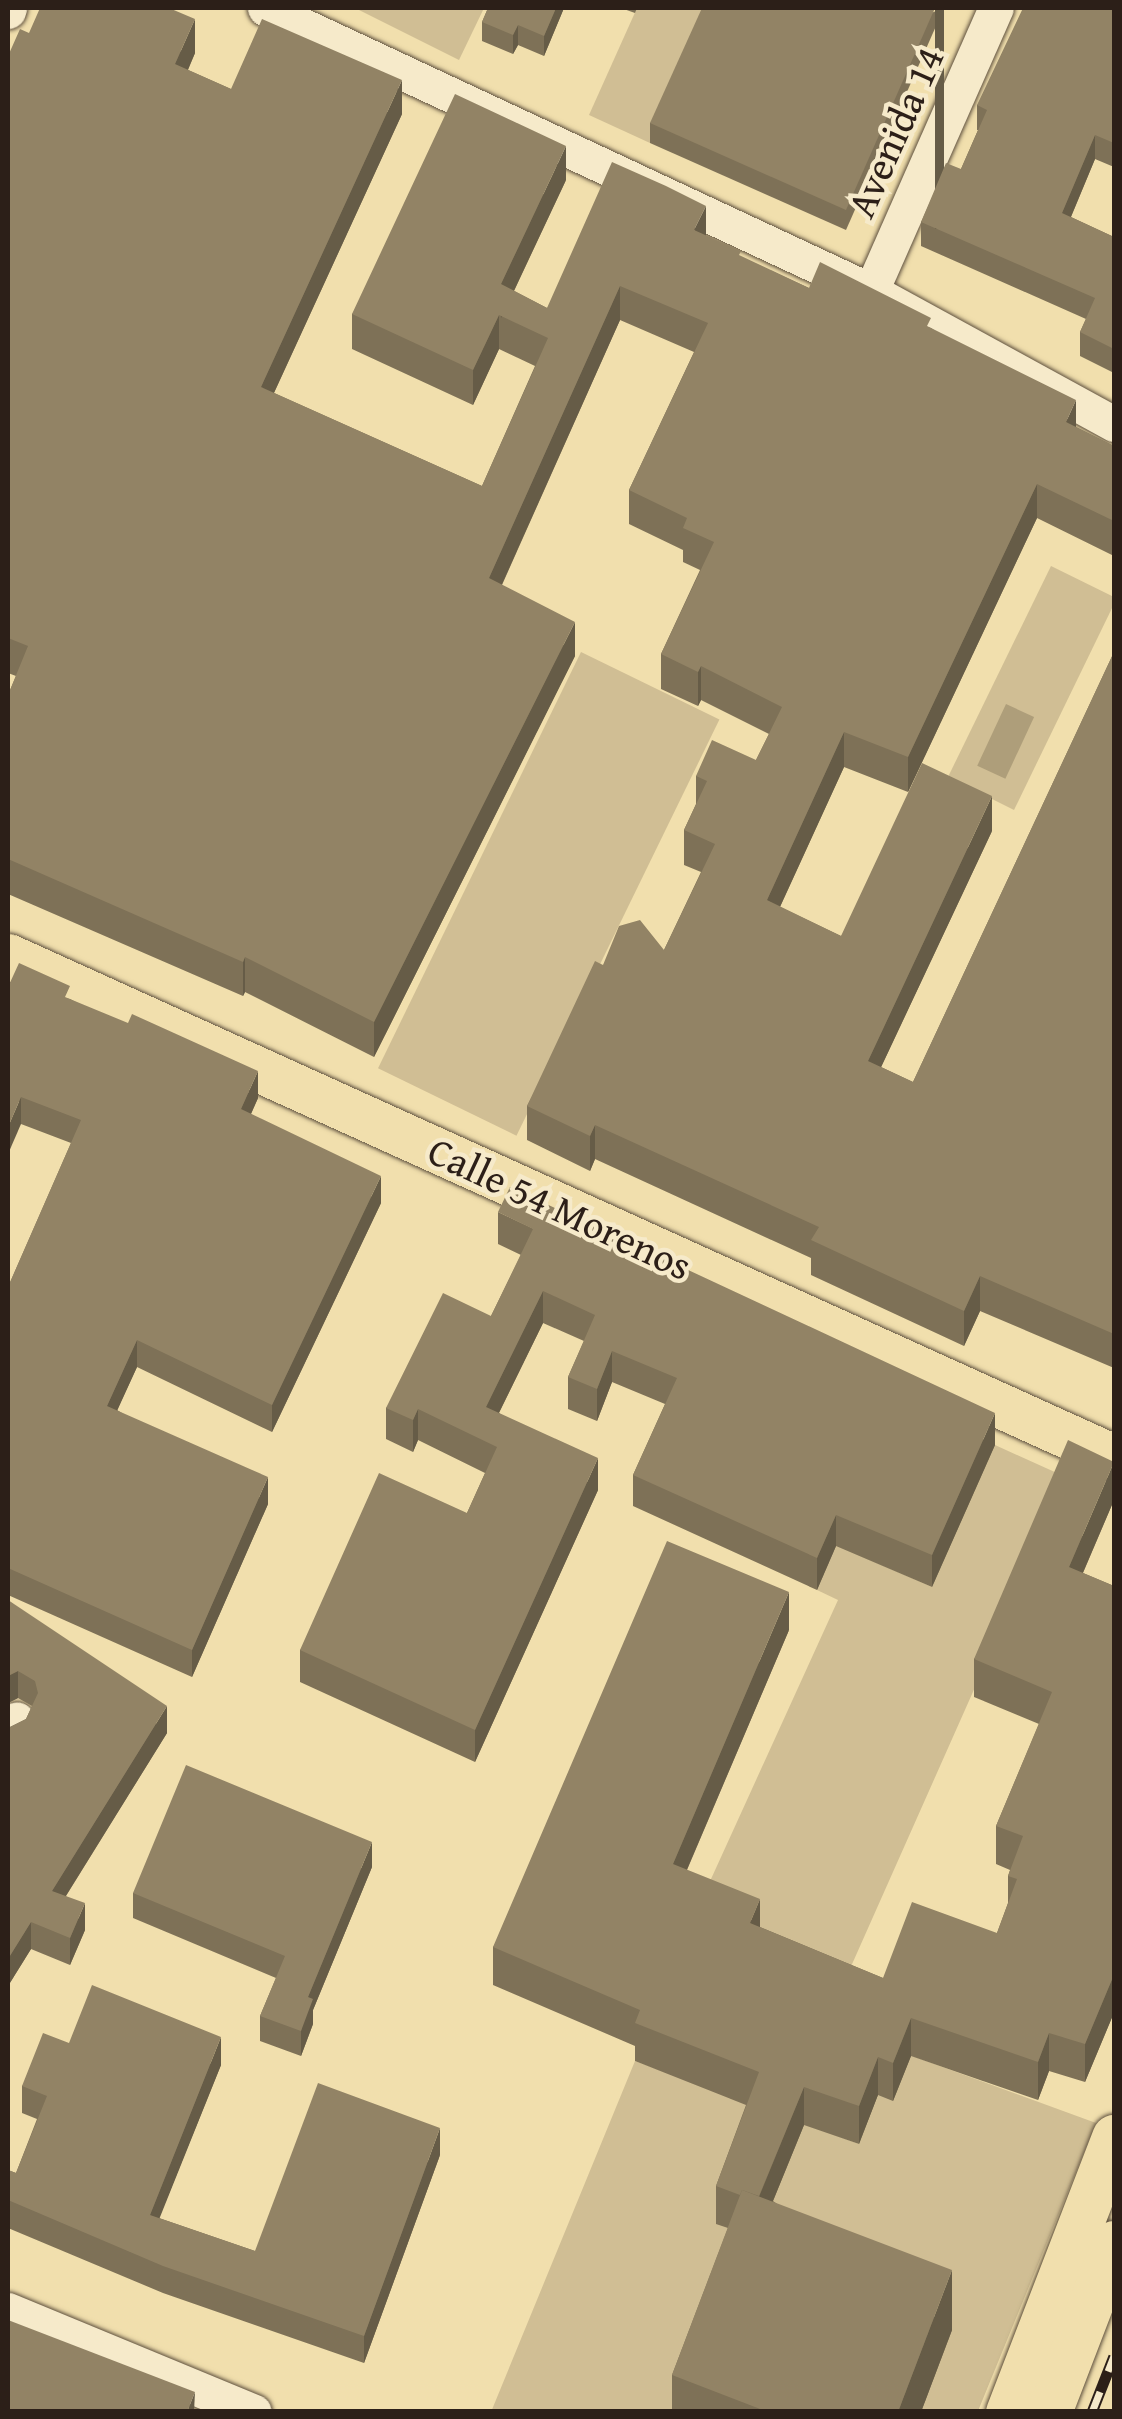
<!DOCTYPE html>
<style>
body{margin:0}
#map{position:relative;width:1122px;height:2419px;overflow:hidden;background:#f1dfad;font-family:"Gentium Book Plus",serif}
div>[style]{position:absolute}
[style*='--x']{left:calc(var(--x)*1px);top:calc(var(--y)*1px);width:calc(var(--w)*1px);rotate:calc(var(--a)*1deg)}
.green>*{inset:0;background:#d0be94;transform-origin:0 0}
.water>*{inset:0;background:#ae9e7a;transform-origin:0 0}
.roads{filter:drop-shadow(0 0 2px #5d4f3d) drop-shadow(0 0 2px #5d4f3d)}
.minor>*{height:35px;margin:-17.5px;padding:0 17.5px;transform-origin:17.5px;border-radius:17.5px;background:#f6eaca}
.major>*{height:45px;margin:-22.5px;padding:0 22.5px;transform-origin:22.5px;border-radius:22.5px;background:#f1dfad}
.rail>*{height:11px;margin-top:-5.5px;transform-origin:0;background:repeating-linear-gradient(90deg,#f6eaca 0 22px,#2c1f18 0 44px);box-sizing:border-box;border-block:2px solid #2c1f18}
.wall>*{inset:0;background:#7e7157}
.shaded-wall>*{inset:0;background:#665c47;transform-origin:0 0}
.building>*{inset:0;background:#928365}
span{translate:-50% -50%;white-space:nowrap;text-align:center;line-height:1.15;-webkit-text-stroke:9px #f6eaca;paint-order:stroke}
.street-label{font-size:40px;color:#2c1f18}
.frame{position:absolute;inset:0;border:10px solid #2c1f18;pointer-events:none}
</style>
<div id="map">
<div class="green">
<i style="clip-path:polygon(355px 8px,484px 8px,459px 60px)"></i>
<i style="clip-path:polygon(637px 8px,711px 8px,650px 143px,589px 115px)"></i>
<i style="clip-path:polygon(1051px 566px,1114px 597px,1114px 604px,1014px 810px,948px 777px)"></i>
<i style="left:581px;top:652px;width:154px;height:463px;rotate:26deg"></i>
<i style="clip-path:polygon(995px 1445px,1068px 1478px,837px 1998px,696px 1912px,838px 1600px,817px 1590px,836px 1545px,932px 1587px)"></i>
<i style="clip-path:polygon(896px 2050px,1096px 2123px,978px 2411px,491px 2412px,635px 2061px,859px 2144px)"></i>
</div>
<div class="water">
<i style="left:1006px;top:704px;width:31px;height:68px;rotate:25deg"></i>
</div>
<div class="roads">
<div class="minor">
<i style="--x:265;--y:8;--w:669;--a:25.03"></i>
<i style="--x:871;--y:291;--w:277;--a:28.7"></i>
<i style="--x:8;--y:11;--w:3;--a:-72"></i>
<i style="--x:871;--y:291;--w:309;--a:-66.2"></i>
<i style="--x:8;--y:1734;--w:17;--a:-59"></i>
<i style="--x:8;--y:2310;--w:266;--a:22.5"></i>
</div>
<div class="major">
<i style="--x:8;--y:956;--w:1214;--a:24.37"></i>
<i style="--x:1008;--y:2412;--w:295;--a:-68.9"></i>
<i style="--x:1049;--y:2412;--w:181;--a:-69"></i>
</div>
</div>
<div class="rail">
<i style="--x:1092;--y:2412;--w:60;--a:-68.6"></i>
</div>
<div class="wall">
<i style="clip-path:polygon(488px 8px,564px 8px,544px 56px,518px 45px,513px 54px,482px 41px,482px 22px)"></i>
<i style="clip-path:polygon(621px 8px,637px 8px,635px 13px)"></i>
<i style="clip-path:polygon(944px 8px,846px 230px,650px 143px,650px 123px)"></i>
<i style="clip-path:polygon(1114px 8px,1114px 167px,1095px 159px,1071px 217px,1114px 237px,1114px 373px,1080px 356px,1080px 332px,1086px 319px,921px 246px,921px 222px,961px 169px,978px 130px,977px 130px,977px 105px)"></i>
<i style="clip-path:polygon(29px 33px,195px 53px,188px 70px,231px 89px,402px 114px,274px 393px,482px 486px,535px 366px,499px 349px,473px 405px,352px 349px,352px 314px,566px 180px,514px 291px,547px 308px,706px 236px,741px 257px,809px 288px,931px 328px,1076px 427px,1114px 446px,1114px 556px,1037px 518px,908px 792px,844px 767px,780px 907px,841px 936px,992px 831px,881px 1067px,913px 1082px,1114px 652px,1114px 1368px,980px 1311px,964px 1346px,811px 1275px,811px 1258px,595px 1159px,590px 1171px,527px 1140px,527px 1106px,603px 965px,664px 950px,701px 872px,684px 865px,684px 830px,696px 804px,696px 776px,756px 760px,769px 734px,701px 700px,698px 706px,661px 689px,661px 654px,700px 570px,683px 562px,683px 550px,629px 524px,629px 490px,694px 352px,620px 320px,502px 585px,575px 656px,374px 1057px,245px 992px,243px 996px,8px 894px,8px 695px,16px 676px,8px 673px,8px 56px)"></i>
<i style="clip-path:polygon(8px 987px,70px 999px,258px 1098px,251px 1114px,381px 1203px,272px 1432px,137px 1367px,117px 1410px,268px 1504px,192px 1677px,8px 1595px,8px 1287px,71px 1143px,21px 1124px)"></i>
<i style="clip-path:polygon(498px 1212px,995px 1445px,932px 1587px,836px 1546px,817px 1590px,633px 1506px,633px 1475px,665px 1404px,612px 1382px,597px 1421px,568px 1409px,568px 1377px,584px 1341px,543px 1323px,499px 1413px,598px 1490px,475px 1762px,300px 1682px,300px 1650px,467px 1513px,485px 1473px,418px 1440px,413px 1452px,386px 1439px,386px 1408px,491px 1316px,521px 1255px,498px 1244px)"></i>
<i style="clip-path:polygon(1114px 1500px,1083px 1573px,1114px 1586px,1114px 2015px,1113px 2015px,1085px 2082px,1049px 2071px,1038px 2100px,911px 2056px,893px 2101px,878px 2095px,859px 2144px,804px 2125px,773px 2201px,952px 2330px,921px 2412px,672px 2412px,672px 2375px,728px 2228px,716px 2224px,716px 2186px,746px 2105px,635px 2061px,635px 2046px,493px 1985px,493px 1947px,789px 1630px,687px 1870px,760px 1927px,883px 1978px,997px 1933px,1008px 1903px,1008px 1876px,1010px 1870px,996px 1864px,996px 1826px,1039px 1724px,974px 1697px,974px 1659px)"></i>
<i style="clip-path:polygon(8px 1600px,167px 1733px,66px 1896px,85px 1930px,70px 1965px,31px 1949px,8px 1986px,8px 1728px,26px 1719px,32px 1706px,18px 1698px,8px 1703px)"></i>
<i style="clip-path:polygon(372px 1867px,313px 2010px,313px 2024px,301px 2056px,260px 2041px,260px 2016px,276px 1978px,133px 1918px,133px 1893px)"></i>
<i style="clip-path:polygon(69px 2043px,221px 2065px,159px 2218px,255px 2251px,440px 2155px,364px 2363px,163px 2293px,8px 2228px,8px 2170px,16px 2173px,37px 2119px,22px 2113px,22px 2086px)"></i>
</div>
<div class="shaded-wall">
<i style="clip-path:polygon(556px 8px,564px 8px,544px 56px,544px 36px)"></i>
<i style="left:935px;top:8px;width:9px;height:221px"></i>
<i style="clip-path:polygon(195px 19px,195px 53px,175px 99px,175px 64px)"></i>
<i style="clip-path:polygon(518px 25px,518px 45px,513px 54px,513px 35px)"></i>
<i style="clip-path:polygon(402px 80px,402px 114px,261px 421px,261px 387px)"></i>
<i style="clip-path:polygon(1095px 135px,1095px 159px,1062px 238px,1062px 213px)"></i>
<i style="clip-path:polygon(566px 146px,566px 180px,501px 318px,501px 284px)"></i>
<i style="clip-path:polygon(706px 206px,706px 240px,694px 230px)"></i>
<i style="clip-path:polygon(620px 286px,620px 320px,489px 613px,489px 578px)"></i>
<i style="clip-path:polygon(499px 315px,499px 349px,473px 405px,473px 370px)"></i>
<i style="clip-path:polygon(1076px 400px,1076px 434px,1066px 422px)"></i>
<i style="clip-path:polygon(1037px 484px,1037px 518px,908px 792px,908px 757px)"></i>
<i style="clip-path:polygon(575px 622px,575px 656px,374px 1057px,374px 1022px)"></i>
<i style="clip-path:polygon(701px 666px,701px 700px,698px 706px,698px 672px)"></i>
<i style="clip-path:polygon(844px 732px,844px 767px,767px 935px,767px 900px)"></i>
<i style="clip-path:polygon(992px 796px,992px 831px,868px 1095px,868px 1061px)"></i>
<i style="clip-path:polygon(245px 957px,245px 992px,243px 996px,243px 962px)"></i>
<i style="clip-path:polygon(258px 1071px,258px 1098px,241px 1136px,241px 1109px)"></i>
<i style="clip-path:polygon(21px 1097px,21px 1124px,8px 1154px,8px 1127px)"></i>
<i style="clip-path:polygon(595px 1125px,595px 1159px,590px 1171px,590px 1136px)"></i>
<i style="clip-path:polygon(381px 1176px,381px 1203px,272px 1432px,272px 1405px)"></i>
<i style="clip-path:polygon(980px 1276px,980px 1311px,964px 1346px,964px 1311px)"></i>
<i style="clip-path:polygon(543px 1291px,543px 1323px,486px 1439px,486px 1407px)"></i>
<i style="clip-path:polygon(137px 1340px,137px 1367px,107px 1433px,107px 1406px)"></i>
<i style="clip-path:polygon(612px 1351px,612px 1382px,597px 1421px,597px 1389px)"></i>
<i style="clip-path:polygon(418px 1409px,418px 1440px,413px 1452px,413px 1420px)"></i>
<i style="clip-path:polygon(995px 1413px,995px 1445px,932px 1587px,932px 1555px)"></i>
<i style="clip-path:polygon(598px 1458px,598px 1490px,475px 1762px,475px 1730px)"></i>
<i style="clip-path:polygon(1114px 1462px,1114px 1500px,1069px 1605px,1069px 1567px)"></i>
<i style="clip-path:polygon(268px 1477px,268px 1504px,192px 1677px,192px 1650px)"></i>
<i style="clip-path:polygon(836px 1515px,836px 1546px,817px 1590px,817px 1558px)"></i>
<i style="clip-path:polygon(789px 1592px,789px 1630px,673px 1902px,673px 1864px)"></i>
<i style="clip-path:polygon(18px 1671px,18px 1698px,8px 1703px,8px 1676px)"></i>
<i style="clip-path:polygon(167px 1706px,167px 1733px,52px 1918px,52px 1891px)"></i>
<i style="clip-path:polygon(372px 1842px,372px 1867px,313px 2010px,313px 2024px,301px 2056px,301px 2031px,308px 1997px)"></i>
<i style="clip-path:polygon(760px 1899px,760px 1937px,750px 1923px)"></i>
<i style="clip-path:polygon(85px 1903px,85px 1930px,70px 1965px,70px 1938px)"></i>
<i style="clip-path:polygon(31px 1922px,31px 1949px,8px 1986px,8px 1959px)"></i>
<i style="clip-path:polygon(1113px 1977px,1113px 2015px,1085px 2082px,1085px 2044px)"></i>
<i style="clip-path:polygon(911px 2018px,911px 2056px,893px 2101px,893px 2063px)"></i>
<i style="clip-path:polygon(1049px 2033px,1049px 2071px,1038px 2100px,1038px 2062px)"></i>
<i style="clip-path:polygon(221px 2037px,221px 2065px,150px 2242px,150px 2215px)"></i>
<i style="clip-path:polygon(878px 2057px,878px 2095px,859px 2144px,859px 2106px)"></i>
<i style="clip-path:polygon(804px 2087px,804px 2125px,757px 2240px,757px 2202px)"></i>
<i style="clip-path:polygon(440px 2128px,440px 2155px,364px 2363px,364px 2336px)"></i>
<i style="clip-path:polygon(952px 2270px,952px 2330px,921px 2412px,898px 2412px)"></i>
<i style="clip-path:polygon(195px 2392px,194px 2412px,187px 2412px)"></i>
</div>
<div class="building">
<i style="clip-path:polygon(40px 8px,169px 8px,195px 19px,175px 64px,231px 89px,262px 19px,402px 80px,261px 387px,482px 486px,548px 338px,499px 315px,473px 370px,352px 314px,455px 94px,566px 146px,501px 284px,547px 308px,612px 162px,666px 186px,706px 206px,694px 230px,741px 251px,739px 255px,809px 288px,820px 262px,931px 318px,927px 326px,1076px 400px,1066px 422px,1114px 446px,1114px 521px,1037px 484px,908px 757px,844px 732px,767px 900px,841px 936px,922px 763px,992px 796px,868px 1061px,913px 1082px,1114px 652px,1114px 1334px,980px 1276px,964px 1311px,811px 1240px,819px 1227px,595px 1125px,590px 1136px,527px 1106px,595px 961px,603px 965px,619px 926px,640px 920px,664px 950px,715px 844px,684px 830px,707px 781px,696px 776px,712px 740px,756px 760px,782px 707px,701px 666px,698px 672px,661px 654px,714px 542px,683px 528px,687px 518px,629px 490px,708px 323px,620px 286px,489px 578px,575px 622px,374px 1022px,245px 957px,243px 962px,8px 859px,8px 695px,28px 646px,8px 638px,8px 56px,20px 29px,29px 33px)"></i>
<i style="clip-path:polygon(488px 8px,556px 8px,544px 36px,518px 25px,513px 35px,482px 22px)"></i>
<i style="clip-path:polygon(702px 8px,935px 8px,846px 210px,650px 123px)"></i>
<i style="clip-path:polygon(1023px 8px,1114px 8px,1114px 143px,1095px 135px,1062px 213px,1114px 237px,1114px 349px,1080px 332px,1095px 298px,921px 222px,946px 163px,961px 169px,987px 110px,977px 105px)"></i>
<i style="clip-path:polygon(19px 963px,70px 986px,65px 997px,128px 1023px,132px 1014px,258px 1071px,241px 1109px,381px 1176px,272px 1405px,137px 1340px,107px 1406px,268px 1477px,192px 1650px,8px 1568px,8px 1287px,81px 1120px,21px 1097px,8px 1127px,8px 987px)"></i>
<i style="clip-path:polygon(510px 1187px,995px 1413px,932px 1555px,836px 1515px,817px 1558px,633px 1475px,677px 1378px,612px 1351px,597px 1389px,568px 1377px,595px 1315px,543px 1291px,486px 1407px,598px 1458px,475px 1730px,300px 1650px,379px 1473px,467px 1513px,497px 1447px,418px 1409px,413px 1420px,386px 1408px,443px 1293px,491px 1316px,533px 1229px,498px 1212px)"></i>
<i style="clip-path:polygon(1068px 1440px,1114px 1462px,1069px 1567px,1114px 1586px,1114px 1977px,1113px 1977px,1085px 2044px,1049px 2033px,1038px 2062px,911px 2018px,893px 2063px,878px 2057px,859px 2106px,804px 2087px,759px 2196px,742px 2190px,740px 2195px,716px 2186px,759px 2072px,635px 2023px,640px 2010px,493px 1947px,667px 1541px,789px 1592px,673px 1864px,760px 1899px,750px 1923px,883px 1978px,912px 1902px,997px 1933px,1017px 1879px,1008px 1876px,1023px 1836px,996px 1826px,1052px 1692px,974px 1659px)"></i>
<i style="clip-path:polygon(8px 1600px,167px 1706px,52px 1891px,85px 1903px,70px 1938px,31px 1922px,8px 1959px,8px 1728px,26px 1719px,38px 1693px,35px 1681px,18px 1671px,8px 1676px)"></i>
<i style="clip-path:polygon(186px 1765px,372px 1842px,308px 1997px,313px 1999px,301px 2031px,260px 2016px,285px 1956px,133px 1893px)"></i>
<i style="clip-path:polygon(92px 1985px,221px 2037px,150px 2215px,255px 2251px,318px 2083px,440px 2128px,364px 2336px,163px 2266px,8px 2200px,8px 2170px,16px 2173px,47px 2096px,22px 2086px,43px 2033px,69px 2043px)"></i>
<i style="clip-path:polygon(742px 2190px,952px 2270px,898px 2412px,768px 2412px,672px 2375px)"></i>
<i style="clip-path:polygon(8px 2320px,195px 2392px,187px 2412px,8px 2412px)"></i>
</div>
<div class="street-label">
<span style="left:895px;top:132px;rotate:-66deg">Avenida 14</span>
<span style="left:560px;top:1208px;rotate:25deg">Calle 54 Morenos</span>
</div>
<div class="frame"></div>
</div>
